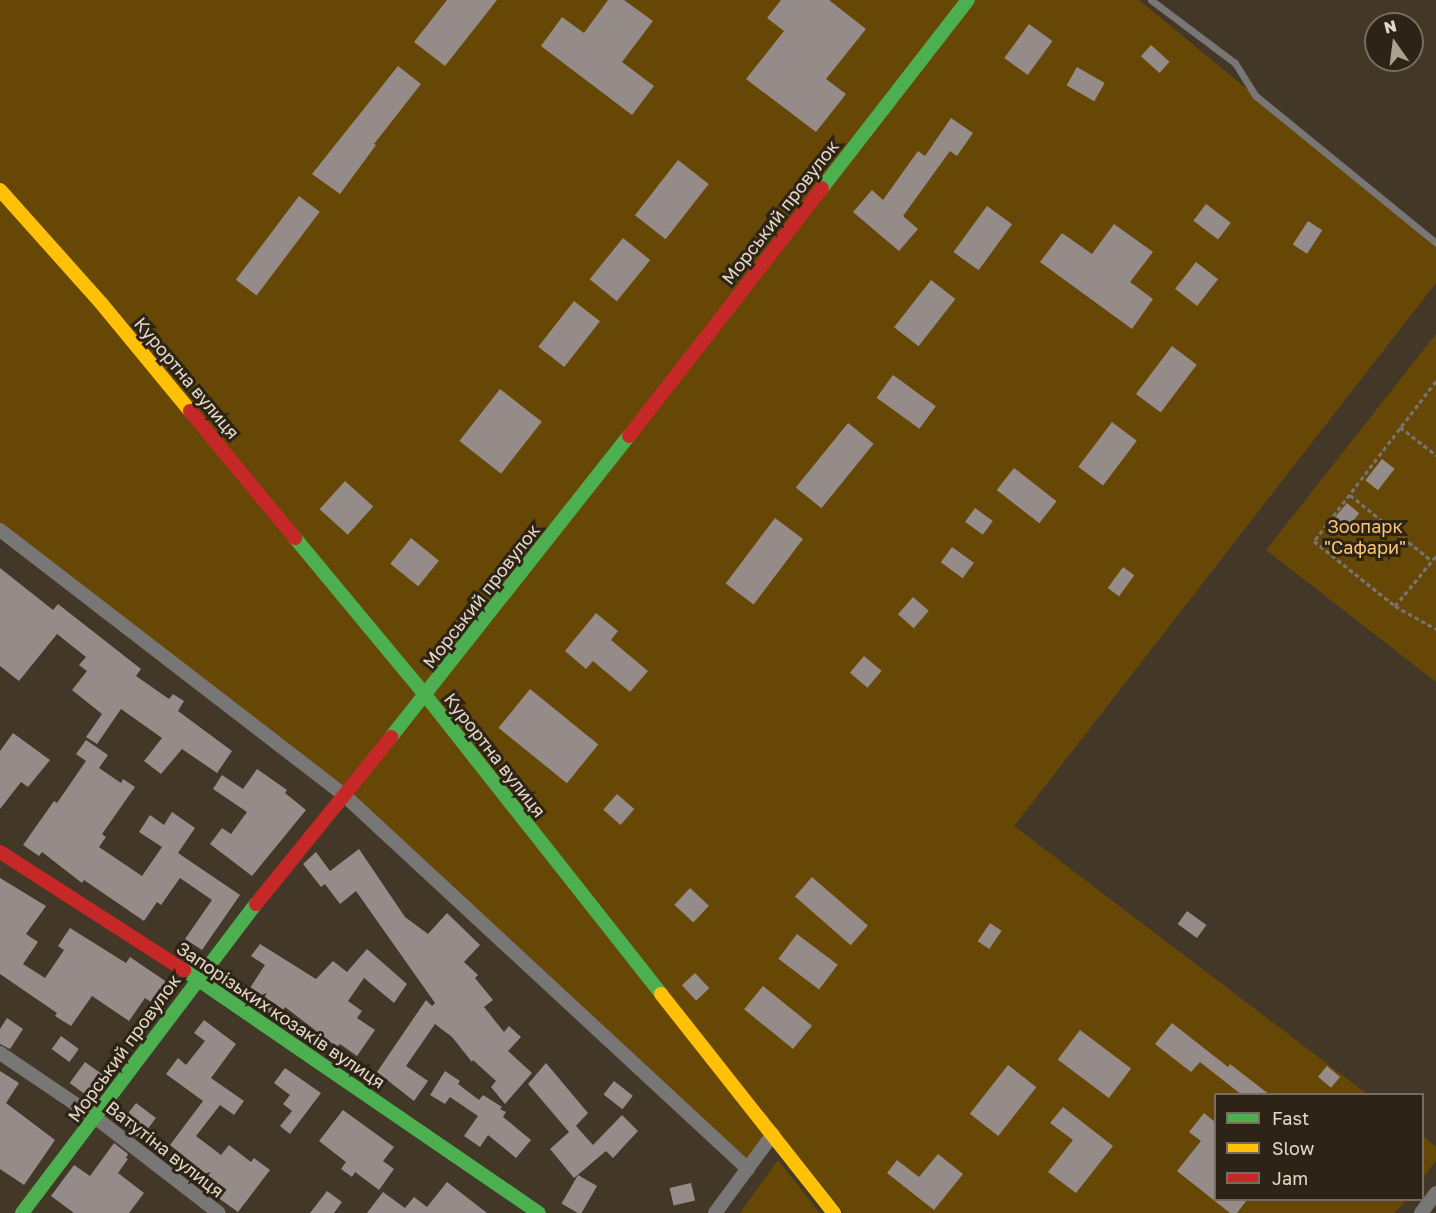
<!DOCTYPE html>
<meta charset="utf-8">
<style>
body{margin:0}
#map{position:relative;width:1436px;height:1213px;overflow:hidden;background:#433828;font-family:"Golos Text",sans-serif}
div>[style]{position:absolute}
[style*='--x']{left:calc(var(--x)*1px);top:calc(var(--y)*1px);width:calc(var(--w)*1px);rotate:calc(var(--a)*1deg)}
.green>*{inset:0;background:#674705}
.building>*{inset:0;background:#958c8a;transform-origin:0 0}
.path>*{height:3px;margin-top:-1.5px;transform-origin:0;background:repeating-linear-gradient(90deg,#777573 0 4.5px,transparent 0 7.5px)}
.lane>*{height:7px;margin:-3.5px;padding:0 3.5px;transform-origin:3.5px;border-radius:3.5px;background:#787776}
.street>*{height:14px;margin:-7px;padding:0 7px;transform-origin:7px;border-radius:7px;background:#787776}
.fast>*{height:14px;margin:-7px;padding:0 7px;transform-origin:7px;border-radius:7px;background:#4caf50}
.slow>*{height:14px;margin:-7px;padding:0 7px;transform-origin:7px;border-radius:7px;background:#ffc107}
.jam>*{height:14px;margin:-7px;padding:0 7px;transform-origin:7px;border-radius:7px;background:#c62828}
span{translate:-50% -50%;white-space:nowrap;text-align:center;line-height:1.15;-webkit-text-stroke:6px #2d2417;paint-order:stroke}
.street-label{font-size:18px;color:#e5d9c8}
.park-label{font-size:18px;color:#fcc571}
.legend{position:absolute;left:1214px;top:1093px;width:210px;height:108px;box-sizing:border-box;background:#2d2417;border:2px solid #776c5e;margin:0;padding:8px 10px;list-style:none;font-size:18px;color:#e5d9c8}
.legend li{display:flex;align-items:center;gap:12px;height:30px}
.legend b{width:30px;border:2px solid #776c5e}
.north{position:absolute;left:1364px;top:12px;width:60px;height:60px;box-sizing:border-box;background:#2d2417;border:2px solid #776c5e;border-radius:50%;rotate:346deg;font-size:16px;font-weight:700;line-height:24px;text-align:center;color:#e5d9c8}
.north::after{content:'';display:block;margin:auto;width:21px;height:27px;background:#aca190;clip-path:polygon(50% 0,100% 100%,50% 72%,0 100%)}
</style>
<div id="map">
<div class="green">
<i style="clip-path:polygon(0 0,1139px 0,1436px 245px,1436px 283px,1014px 826px,1367px 1094px,1216px 1094px,1216px 1200px,1406px 1200px,1395px 1213px,844px 1213px,779px 1132px,771px 1134px,749px 1165px,343px 793px,0 529px)"></i>
<i style="clip-path:polygon(1436px 334px,1436px 682px,1266px 550px)"></i>
<i style="clip-path:polygon(1423px 1136px,1436px 1147px,1436px 1160px,1423px 1178px)"></i>
<i style="clip-path:polygon(778px 1160px,820px 1213px,740px 1213px)"></i>
</div>
<div class="building">
<i style="clip-path:polygon(447px 0,497px 0,445px 66px,414px 42px)"></i>
<i style="clip-path:polygon(608px 0,624px 0,653px 21px,622px 62px,654px 86px,632px 115px,541px 46px,562px 17px,584px 33px)"></i>
<i style="clip-path:polygon(781px 0,829px 0,866px 29px,826px 79px,846px 94px,816px 132px,746px 79px,784px 31px,767px 18px)"></i>
<i style="left:1029px;top:24px;width:29px;height:42px;rotate:36deg"></i>
<i style="left:1151px;top:45px;width:25px;height:15px;rotate:42deg"></i>
<i style="clip-path:polygon(398px 66px,421px 84px,374px 144px,376px 145px,340px 194px,312px 174px)"></i>
<i style="left:1077px;top:67px;width:32px;height:21px;rotate:30deg"></i>
<i style="clip-path:polygon(951px 118px,973px 133px,957px 156px,950px 151px,903px 216px,918px 229px,899px 251px,853px 212px,872px 190px,883px 200px,918px 151px,925px 156px)"></i>
<i style="left:678px;top:160px;width:39px;height:70px;rotate:38deg"></i>
<i style="left:299px;top:196px;width:26px;height:105px;rotate:37deg"></i>
<i style="left:1206px;top:204px;width:31px;height:21px;rotate:37deg"></i>
<i style="left:987px;top:206px;width:31px;height:57px;rotate:36deg"></i>
<i style="left:1308px;top:221px;width:17px;height:28px;rotate:33deg"></i>
<i style="clip-path:polygon(1114px 224px,1153px 252px,1130px 282px,1153px 299px,1132px 329px,1040px 262px,1062px 233px,1092px 254px)"></i>
<i style="left:623px;top:238px;width:35px;height:53px;rotate:39deg"></i>
<i style="left:1196px;top:262px;width:28px;height:34px;rotate:38deg"></i>
<i style="left:931px;top:280px;width:31px;height:60px;rotate:38deg"></i>
<i style="left:574px;top:301px;width:33px;height:58px;rotate:38deg"></i>
<i style="left:1172px;top:346px;width:31px;height:60px;rotate:37deg"></i>
<i style="left:893px;top:375px;width:53px;height:28px;rotate:36deg"></i>
<i style="left:500px;top:389px;width:53px;height:66px;rotate:38deg"></i>
<i style="left:1112px;top:422px;width:31px;height:56px;rotate:37deg"></i>
<i style="left:848px;top:423px;width:33px;height:83px;rotate:39deg"></i>
<i style="left:1382px;top:459px;width:16px;height:27px;rotate:38deg"></i>
<i style="left:1014px;top:468px;width:54px;height:28px;rotate:38deg"></i>
<i style="left:345px;top:481px;width:38px;height:38px;rotate:42deg"></i>
<i style="left:1347px;top:503px;width:16px;height:26px;rotate:40deg"></i>
<i style="left:975px;top:508px;width:22px;height:17px;rotate:36deg"></i>
<i style="left:775px;top:518px;width:35px;height:82px;rotate:37deg"></i>
<i style="left:411px;top:538px;width:36px;height:33px;rotate:39deg"></i>
<i style="left:952px;top:547px;width:27px;height:19px;rotate:36deg"></i>
<i style="left:1123px;top:567px;width:14px;height:26px;rotate:36deg"></i>
<i style="clip-path:polygon(0 568px,53px 610px,58px 604px,141px 669px,136px 676px,169px 699px,173px 694px,184px 701px,178px 711px,232px 751px,217px 773px,182px 749px,161px 774px,144px 761px,162px 738px,121px 709px,97px 744px,86px 737px,102px 714px,72px 690px,87px 671px,79px 665px,86px 657px,57px 634px,19px 681px,0 666px)"></i>
<i style="left:913px;top:597px;width:21px;height:23px;rotate:41deg"></i>
<i style="clip-path:polygon(596px 613px,618px 631px,611px 640px,648px 671px,630px 692px,593px 661px,586px 669px,565px 651px)"></i>
<i style="left:864px;top:656px;width:23px;height:22px;rotate:40deg"></i>
<i style="left:530px;top:689px;width:88px;height:50px;rotate:39deg"></i>
<i style="clip-path:polygon(13px 733px,50px 760px,28px 787px,21px 782px,0 809px,0 751px)"></i>
<i style="clip-path:polygon(86px 740px,108px 755px,99px 768px,121px 783px,123px 779px,135px 787px,102px 834px,106px 837px,99px 847px,142px 876px,162px 847px,139px 832px,150px 815px,164px 825px,172px 812px,195px 828px,178px 853px,240px 895px,202px 950px,185px 939px,212px 900px,180px 878px,161px 905px,157px 902px,144px 921px,84px 880px,82px 883px,42px 852px,39px 856px,23px 845px,54px 801px,57px 803px,86px 761px,76px 754px)"></i>
<i style="clip-path:polygon(257px 769px,287px 790px,285px 793px,306px 810px,252px 876px,210px 844px,222px 828px,231px 834px,247px 812px,213px 789px,222px 775px,243px 789px)"></i>
<i style="left:617px;top:794px;width:23px;height:21px;rotate:41deg"></i>
<i style="clip-path:polygon(359px 849px,405px 917px,428px 934px,447px 913px,480px 945px,464px 962px,478px 975px,475px 978px,493px 1000px,484px 1007px,504px 1032px,509px 1026px,521px 1037px,508px 1051px,532px 1073px,505px 1104px,491px 1087px,496px 1081px,473px 1060px,472px 1062px,452px 1037px,435px 1024px,406px 1066px,428px 1081px,414px 1101px,377px 1072px,426px 1000px,432px 1006px,435px 1003px,356px 891px,340px 904px,325px 884px,321px 887px,303px 864px,316px 852px,330px 871px)"></i>
<i style="left:812px;top:877px;width:74px;height:26px;rotate:41deg"></i>
<i style="clip-path:polygon(0 878px,46px 906px,26px 934px,38px 942px,23px 964px,45px 978px,64px 950px,58px 946px,70px 928px,126px 963px,130px 957px,174px 987px,160px 1008px,145px 998px,129px 1021px,92px 996px,71px 1026px,55px 1016px,57px 1013px,0 974px)"></i>
<i style="left:690px;top:888px;width:26px;height:23px;rotate:43deg"></i>
<i style="left:1187px;top:911px;width:24px;height:16px;rotate:36deg"></i>
<i style="left:990px;top:923px;width:14px;height:22px;rotate:34deg"></i>
<i style="left:797px;top:934px;width:51px;height:31px;rotate:37deg"></i>
<i style="clip-path:polygon(260px 944px,316px 979px,333px 961px,347px 972px,367px 949px,407px 984px,394px 1003px,364px 978px,348px 1001px,362px 1011px,357px 1018px,375px 1030px,357px 1056px,340px 1044px,337px 1047px,285px 1007px,278px 1019px,264px 1010px,270px 1001px,250px 988px,265px 965px,251px 956px)"></i>
<i style="left:695px;top:973px;width:21px;height:18px;rotate:47deg"></i>
<i style="left:763px;top:986px;width:63px;height:30px;rotate:39deg"></i>
<i style="clip-path:polygon(7px 1018px,23px 1029px,10px 1049px,0 1044px,0 1029px)"></i>
<i style="clip-path:polygon(204px 1020px,236px 1044px,211px 1078px,244px 1101px,234px 1115px,220px 1105px,196px 1136px,221px 1155px,229px 1145px,251px 1162px,254px 1158px,270px 1170px,238px 1212px,182px 1172px,190px 1161px,170px 1145px,203px 1101px,166px 1074px,178px 1058px,186px 1065px,205px 1041px,194px 1033px)"></i>
<i style="clip-path:polygon(1172px 1023px,1228px 1067px,1230px 1064px,1270px 1095px,1242px 1095px,1200px 1062px,1191px 1072px,1155px 1044px)"></i>
<i style="left:1080px;top:1030px;width:64px;height:37px;rotate:37deg"></i>
<i style="left:61px;top:1036px;width:22px;height:16px;rotate:36deg"></i>
<i style="left:85px;top:1062px;width:27px;height:26px;rotate:36deg"></i>
<i style="clip-path:polygon(546px 1063px,588px 1113px,574px 1128px,576px 1126px,593px 1145px,622px 1115px,638px 1131px,613px 1158px,606px 1151px,574px 1178px,550px 1149px,569px 1132px,528px 1084px)"></i>
<i style="left:1008px;top:1065px;width:36px;height:62px;rotate:38deg"></i>
<i style="left:1327px;top:1066px;width:17px;height:14px;rotate:40deg"></i>
<i style="clip-path:polygon(285px 1068px,321px 1093px,290px 1134px,280px 1126px,292px 1111px,283px 1104px,290px 1095px,274px 1083px)"></i>
<i style="clip-path:polygon(0 1071px,19px 1083px,6px 1103px,55px 1140px,24px 1185px,0 1169px)"></i>
<i style="clip-path:polygon(445px 1071px,460px 1081px,458px 1084px,479px 1100px,483px 1095px,502px 1107px,500px 1109px,506px 1112px,503px 1117px,531px 1140px,516px 1158px,488px 1135px,480px 1147px,464px 1136px,478px 1116px,450px 1097px,445px 1104px,430px 1095px)"></i>
<i style="left:614px;top:1081px;width:24px;height:17px;rotate:38deg"></i>
<i style="left:136px;top:1103px;width:25px;height:26px;rotate:37deg"></i>
<i style="clip-path:polygon(1063px 1107px,1113px 1146px,1076px 1193px,1048px 1172px,1073px 1140px,1050px 1123px)"></i>
<i style="clip-path:polygon(343px 1110px,394px 1147px,383px 1161px,394px 1169px,379px 1190px,355px 1172px,352px 1177px,341px 1169px,346px 1162px,319px 1141px)"></i>
<i style="clip-path:polygon(1204px 1113px,1215px 1122px,1215px 1200px,1247px 1200px,1237px 1213px,1230px 1213px,1177px 1171px,1201px 1141px,1189px 1132px)"></i>
<i style="clip-path:polygon(114px 1143px,128px 1154px,126px 1158px,128px 1159px,118px 1173px,144px 1193px,129px 1213px,74px 1213px,51px 1196px,74px 1165px,90px 1176px)"></i>
<i style="clip-path:polygon(938px 1154px,963px 1174px,934px 1210px,887px 1173px,897px 1160px,919px 1177px)"></i>
<i style="left:578px;top:1175px;width:22px;height:33px;rotate:30deg"></i>
<i style="clip-path:polygon(447px 1182px,487px 1213px,367px 1213px,383px 1192px,405px 1208px,414px 1197px,427px 1207px)"></i>
<i style="left:691px;top:1183px;width:18px;height:22px;rotate:77deg"></i>
<i style="clip-path:polygon(327px 1191px,342px 1202px,334px 1213px,310px 1213px)"></i>
</div>
<div class="path">
<i style="--x:1436;--y:381;--w:201;--a:127.3"></i>
<i style="--x:1314;--y:541;--w:104;--a:38.7"></i>
<i style="--x:1395;--y:606;--w:47;--a:29.3"></i>
<i style="--x:1400;--y:427;--w:46;--a:37.9"></i>
<i style="--x:1350;--y:495;--w:105;--a:38.8"></i>
<i style="--x:1395;--y:606;--w:65;--a:-50.6"></i>
</div>
<div class="lane">
<i style="--x:1151;--y:0;--w:105;--a:36.9"></i>
<i style="--x:1235;--y:63;--w:39;--a:58"></i>
<i style="--x:1256;--y:96;--w:232;--a:39.2"></i>
</div>
<div class="street">
<i style="--x:0;--y:530;--w:433;--a:37.6"></i>
<i style="--x:343;--y:794;--w:552;--a:42.8"></i>
<i style="--x:0;--y:1053;--w:116;--a:34.1"></i>
<i style="--x:96;--y:1118;--w:155;--a:37.7"></i>
<i style="--x:715;--y:1213;--w:98;--a:-53.7"></i>
<i style="--x:1421;--y:1213;--w:25;--a:-53"></i>
</div>
<div class="fast">
<i style="--x:822;--y:188;--w:238;--a:-52.2"></i>
<i style="--x:295;--y:538;--w:205;--a:50.3"></i>
<i style="--x:426;--y:696;--w:380;--a:51.7"></i>
<i style="--x:391;--y:737;--w:384;--a:-51.7"></i>
<i style="--x:184;--y:970;--w:430;--a:34.4"></i>
<i style="--x:22;--y:1213;--w:388;--a:-52.9"></i>
</div>
<div class="slow">
<i style="--x:0;--y:190;--w:152;--a:48.2"></i>
<i style="--x:101;--y:303;--w:140;--a:50.5"></i>
<i style="--x:661;--y:994;--w:279;--a:51.7"></i>
</div>
<div class="jam">
<i style="--x:190;--y:411;--w:165;--a:50.4"></i>
<i style="--x:629;--y:436;--w:314;--a:-52.1"></i>
<i style="--x:0;--y:852;--w:219;--a:32.7"></i>
<i style="--x:256;--y:904;--w:215;--a:-51"></i>
</div>
<div class="street-label">
<span style="left:780px;top:212px;rotate:-52deg">Морський провулок</span>
<span style="left:187px;top:378px;rotate:50deg">Курортна вулиця</span>
<span style="left:481px;top:596px;rotate:-52deg">Морський провулок</span>
<span style="left:495px;top:755px;rotate:52deg">Курортна вулиця</span>
<span style="left:281px;top:1015px;rotate:34deg">Запорізьких козаків вулиця</span>
<span style="left:124px;top:1048px;rotate:-54deg">Морський провулок</span>
<span style="left:165px;top:1149px;rotate:38deg">Ватутіна вулиця</span>
</div>
<div class="park-label">
<span style="left:1365px;top:537px">Зоопарк<br>"Сафари"</span>
</div>
<ul class="legend">
<li><b style="height:8px;background:#4caf50"></b>Fast</li>
<li><b style="height:8px;background:#ffc107"></b>Slow</li>
<li><b style="height:8px;background:#c62828"></b>Jam</li>
</ul>
<div class="north">N</div>
</div>
